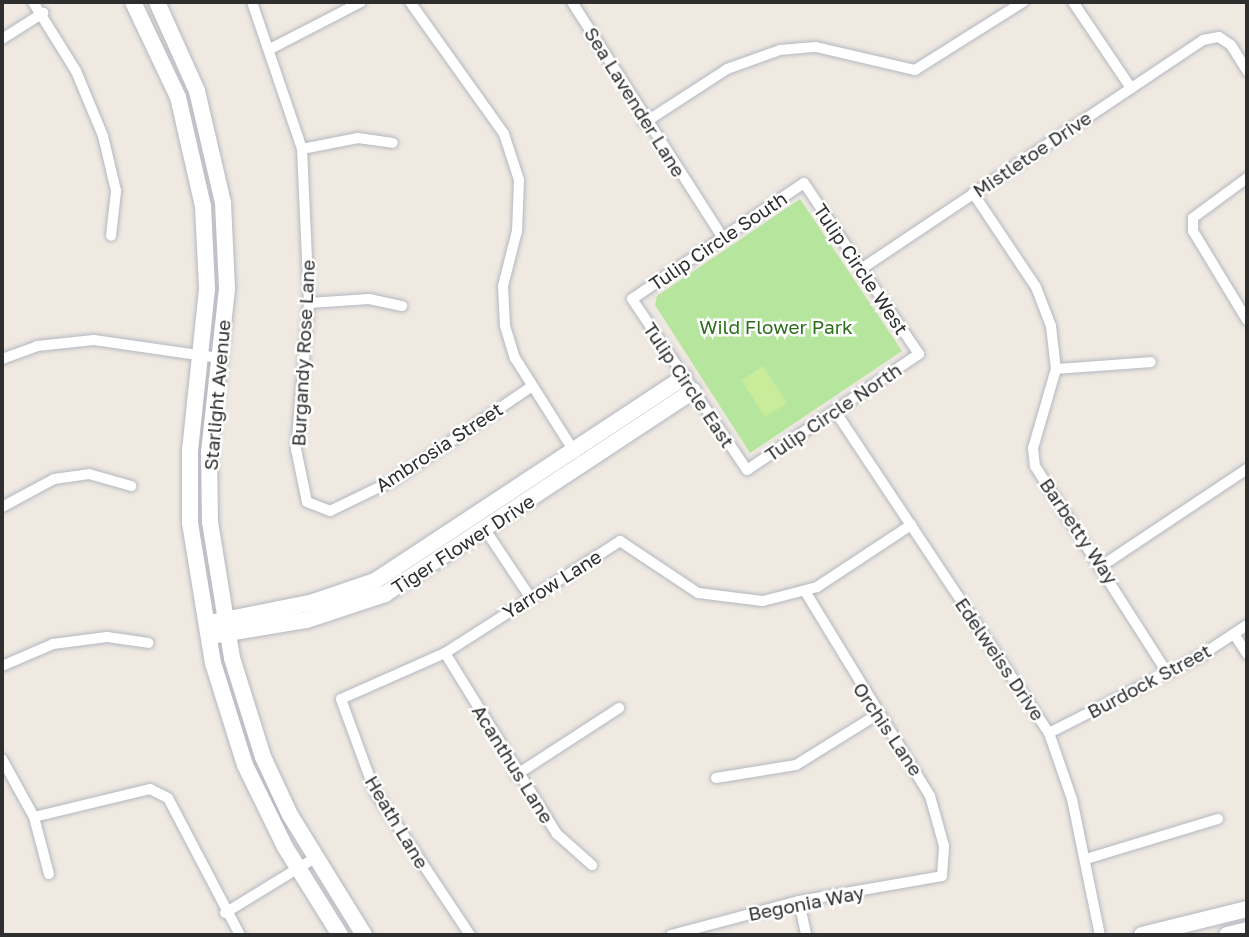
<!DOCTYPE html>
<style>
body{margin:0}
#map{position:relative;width:1249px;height:937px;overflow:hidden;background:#efe9e1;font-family:"Golos Text",sans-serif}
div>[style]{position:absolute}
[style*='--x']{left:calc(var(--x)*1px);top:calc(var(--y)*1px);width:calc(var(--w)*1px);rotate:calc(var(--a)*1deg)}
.green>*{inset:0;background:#b6e59e}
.pitch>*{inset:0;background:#c9ec9a;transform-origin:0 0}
.roads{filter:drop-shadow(0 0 2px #b4b7c1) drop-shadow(0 0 2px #b4b7c1)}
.street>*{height:10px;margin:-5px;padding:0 5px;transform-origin:5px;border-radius:5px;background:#fff}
.secondary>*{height:16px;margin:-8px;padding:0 8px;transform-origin:8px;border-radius:8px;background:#fff}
span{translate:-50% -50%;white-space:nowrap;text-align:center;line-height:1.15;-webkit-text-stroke:5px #fff;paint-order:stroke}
.street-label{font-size:19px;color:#2e2e2e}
.park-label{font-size:19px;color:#2c6e1b}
.frame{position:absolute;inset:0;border:4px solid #2e2e2e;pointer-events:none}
</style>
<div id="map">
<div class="green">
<i style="clip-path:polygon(800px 199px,902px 351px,750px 453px,655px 305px,657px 296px)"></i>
</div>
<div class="pitch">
<i style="left:763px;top:366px;width:44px;height:26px;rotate:57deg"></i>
</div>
<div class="roads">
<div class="street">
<i style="--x:33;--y:2;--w:81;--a:58.1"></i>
<i style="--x:76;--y:71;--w:70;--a:67.4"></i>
<i style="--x:103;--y:136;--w:57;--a:76.7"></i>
<i style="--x:116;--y:191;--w:45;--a:96.3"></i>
<i style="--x:252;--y:2;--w:155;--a:71.2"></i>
<i style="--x:302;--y:149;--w:154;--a:87.4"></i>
<i style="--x:309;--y:303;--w:147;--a:95.1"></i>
<i style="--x:296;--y:449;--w:54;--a:78.3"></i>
<i style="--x:307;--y:502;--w:25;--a:21"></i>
<i style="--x:330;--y:511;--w:71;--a:-25.8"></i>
<i style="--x:394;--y:480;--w:166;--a:-34.2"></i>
<i style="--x:410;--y:2;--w:162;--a:54.5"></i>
<i style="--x:504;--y:134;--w:48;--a:71.9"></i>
<i style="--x:519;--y:180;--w:51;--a:92.2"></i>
<i style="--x:517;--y:231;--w:57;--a:104.3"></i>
<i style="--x:503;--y:286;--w:40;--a:87.1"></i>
<i style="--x:505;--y:326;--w:34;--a:73"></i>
<i style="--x:515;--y:358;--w:112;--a:57.7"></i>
<i style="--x:572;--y:2;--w:279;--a:57.4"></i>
<i style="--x:1073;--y:2;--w:104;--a:56"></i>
<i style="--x:2;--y:39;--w:49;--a:-32.4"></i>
<i style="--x:272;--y:48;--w:100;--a:-27.3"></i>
<i style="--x:644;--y:123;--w:99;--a:-33"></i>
<i style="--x:727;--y:69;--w:56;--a:-19.7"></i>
<i style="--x:780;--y:50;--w:36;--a:-5"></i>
<i style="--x:816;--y:47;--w:102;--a:13.1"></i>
<i style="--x:915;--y:70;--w:128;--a:-32.2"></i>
<i style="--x:302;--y:149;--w:57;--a:-11.1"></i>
<i style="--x:358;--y:138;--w:35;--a:8"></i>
<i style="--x:1247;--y:178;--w:67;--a:143.5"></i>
<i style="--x:1193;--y:218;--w:13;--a:90"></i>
<i style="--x:1193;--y:231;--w:104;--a:58.8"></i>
<i style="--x:804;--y:183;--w:206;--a:56.1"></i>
<i style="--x:919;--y:354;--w:207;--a:146"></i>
<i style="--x:747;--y:470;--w:206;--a:-123.9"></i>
<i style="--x:632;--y:299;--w:207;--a:-34"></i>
<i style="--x:973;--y:193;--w:113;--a:56.2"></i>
<i style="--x:1036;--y:287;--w:42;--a:69"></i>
<i style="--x:1051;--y:326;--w:43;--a:83.4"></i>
<i style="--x:1056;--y:369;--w:82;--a:106.2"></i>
<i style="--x:1033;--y:448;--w:18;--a:84"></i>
<i style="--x:1035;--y:466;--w:247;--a:57.4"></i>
<i style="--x:861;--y:269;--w:412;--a:-33.8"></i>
<i style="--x:1203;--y:40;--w:16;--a:-11"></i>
<i style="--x:1219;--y:37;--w:14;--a:34"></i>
<i style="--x:1231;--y:45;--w:31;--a:58"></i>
<i style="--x:309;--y:303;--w:60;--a:-3.8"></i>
<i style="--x:369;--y:299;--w:34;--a:12"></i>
<i style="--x:2;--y:359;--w:37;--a:-20"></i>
<i style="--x:37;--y:346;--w:57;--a:-6"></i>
<i style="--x:94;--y:340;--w:126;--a:8.2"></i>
<i style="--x:1056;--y:369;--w:95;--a:-4.2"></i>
<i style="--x:835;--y:411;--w:387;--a:56.4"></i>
<i style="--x:1049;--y:733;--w:70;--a:70.8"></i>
<i style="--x:1072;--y:799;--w:139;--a:78.4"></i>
<i style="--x:2;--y:507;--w:59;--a:-28.3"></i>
<i style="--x:54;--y:479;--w:35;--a:-8"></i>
<i style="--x:89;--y:474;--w:44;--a:15.9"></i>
<i style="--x:486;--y:531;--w:79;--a:56.3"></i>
<i style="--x:1103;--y:565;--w:173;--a:-33.7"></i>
<i style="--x:1234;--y:634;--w:24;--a:57"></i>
<i style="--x:445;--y:653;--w:213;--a:58.3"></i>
<i style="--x:557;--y:834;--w:47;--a:41.5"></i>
<i style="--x:2;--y:666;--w:56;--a:-23.3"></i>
<i style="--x:53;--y:644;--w:54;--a:-7.4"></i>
<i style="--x:107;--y:637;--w:42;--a:8.1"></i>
<i style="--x:1049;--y:733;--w:166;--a:-26.9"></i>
<i style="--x:1197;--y:658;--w:60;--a:-33.4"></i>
<i style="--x:2;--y:759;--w:66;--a:61.1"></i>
<i style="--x:34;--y:817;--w:59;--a:75.3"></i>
<i style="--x:516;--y:775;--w:123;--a:-33"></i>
<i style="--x:716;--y:778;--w:81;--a:-9.2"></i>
<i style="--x:796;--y:765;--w:97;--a:-31.9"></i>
<i style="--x:34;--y:817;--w:119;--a:-13.6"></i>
<i style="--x:150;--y:789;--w:20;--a:27"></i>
<i style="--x:168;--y:798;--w:155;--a:62.3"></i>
<i style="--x:1086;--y:859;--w:138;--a:-16.9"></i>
<i style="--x:799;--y:901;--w:35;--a:78"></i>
<i style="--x:225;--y:913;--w:103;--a:-31.5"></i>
<i style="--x:470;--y:935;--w:172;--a:-123.6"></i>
<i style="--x:375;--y:792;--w:99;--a:-110.1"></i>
<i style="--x:341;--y:699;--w:114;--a:-23.9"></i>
<i style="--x:445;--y:653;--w:208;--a:-32.6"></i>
<i style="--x:620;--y:541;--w:94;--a:33.7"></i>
<i style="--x:698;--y:593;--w:65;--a:7"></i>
<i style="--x:763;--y:601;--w:56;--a:-14.5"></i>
<i style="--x:817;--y:587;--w:113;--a:-33.4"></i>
<i style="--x:671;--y:935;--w:132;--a:-14.9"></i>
<i style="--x:799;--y:901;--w:145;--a:-9.9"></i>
<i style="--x:942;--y:876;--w:30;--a:-86"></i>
<i style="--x:944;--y:846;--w:52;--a:-105.6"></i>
<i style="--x:930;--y:796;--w:240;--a:-121.4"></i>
</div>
<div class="secondary">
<i style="--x:133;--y:2;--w:105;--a:64.7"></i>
<i style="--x:178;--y:97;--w:112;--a:77.1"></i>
<i style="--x:203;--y:206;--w:83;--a:87.2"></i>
<i style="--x:207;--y:289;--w:162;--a:96"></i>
<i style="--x:190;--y:450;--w:73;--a:90"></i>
<i style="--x:190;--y:523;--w:142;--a:80.7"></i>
<i style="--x:213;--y:663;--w:107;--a:72.6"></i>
<i style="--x:245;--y:765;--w:91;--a:64"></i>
<i style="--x:285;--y:847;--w:104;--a:58"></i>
<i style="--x:157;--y:2;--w:98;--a:65.8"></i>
<i style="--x:197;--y:91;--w:115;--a:76.9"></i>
<i style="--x:223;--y:203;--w:86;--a:87.3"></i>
<i style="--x:227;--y:289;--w:163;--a:96.3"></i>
<i style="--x:209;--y:451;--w:71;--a:89.2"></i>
<i style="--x:210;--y:522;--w:138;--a:80.8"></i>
<i style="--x:232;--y:658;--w:104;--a:72.6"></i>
<i style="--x:263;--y:757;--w:64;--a:65"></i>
<i style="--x:290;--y:815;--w:141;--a:58.3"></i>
<i style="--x:214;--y:622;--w:98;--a:-11.2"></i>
<i style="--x:310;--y:603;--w:69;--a:-18.7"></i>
<i style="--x:375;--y:581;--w:370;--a:-33.4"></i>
<i style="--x:216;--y:635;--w:92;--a:-9.4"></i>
<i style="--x:307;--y:620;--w:82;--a:-18.4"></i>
<i style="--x:385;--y:594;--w:369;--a:-33.4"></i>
<i style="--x:1142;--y:935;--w:108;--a:-13.9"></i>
<i style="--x:1227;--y:935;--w:21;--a:-14"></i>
</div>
</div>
<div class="street-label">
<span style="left:635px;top:102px;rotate:58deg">Sea Lavender Lane</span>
<span style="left:1032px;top:154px;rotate:-34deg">Mistletoe Drive</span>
<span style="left:718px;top:241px;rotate:-34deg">Tulip Circle South</span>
<span style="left:861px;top:269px;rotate:56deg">Tulip Circle West</span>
<span style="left:303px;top:353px;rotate:-87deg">Burgandy Rose Lane</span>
<span style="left:689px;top:385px;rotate:56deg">Tulip Circle East</span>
<span style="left:217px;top:395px;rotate:-85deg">Starlight Avenue</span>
<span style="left:833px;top:412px;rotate:-34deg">Tulip Circle North</span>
<span style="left:439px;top:447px;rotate:-33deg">Ambrosia Street</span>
<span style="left:1079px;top:531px;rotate:56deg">Barbetty Way</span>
<span style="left:463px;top:544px;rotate:-33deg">Tiger Flower Drive</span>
<span style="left:552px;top:584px;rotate:-32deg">Yarrow Lane</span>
<span style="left:1000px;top:659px;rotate:56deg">Edelweiss Drive</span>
<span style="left:1149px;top:681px;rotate:-28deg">Burdock Street</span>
<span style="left:888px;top:729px;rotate:56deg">Orchis Lane</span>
<span style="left:513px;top:764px;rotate:58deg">Acanthus Lane</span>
<span style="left:397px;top:822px;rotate:59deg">Heath Lane</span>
<span style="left:806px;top:903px;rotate:-11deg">Begonia Way</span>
</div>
<div class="park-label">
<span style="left:776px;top:327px">Wild Flower Park</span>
</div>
<div class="frame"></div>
</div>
